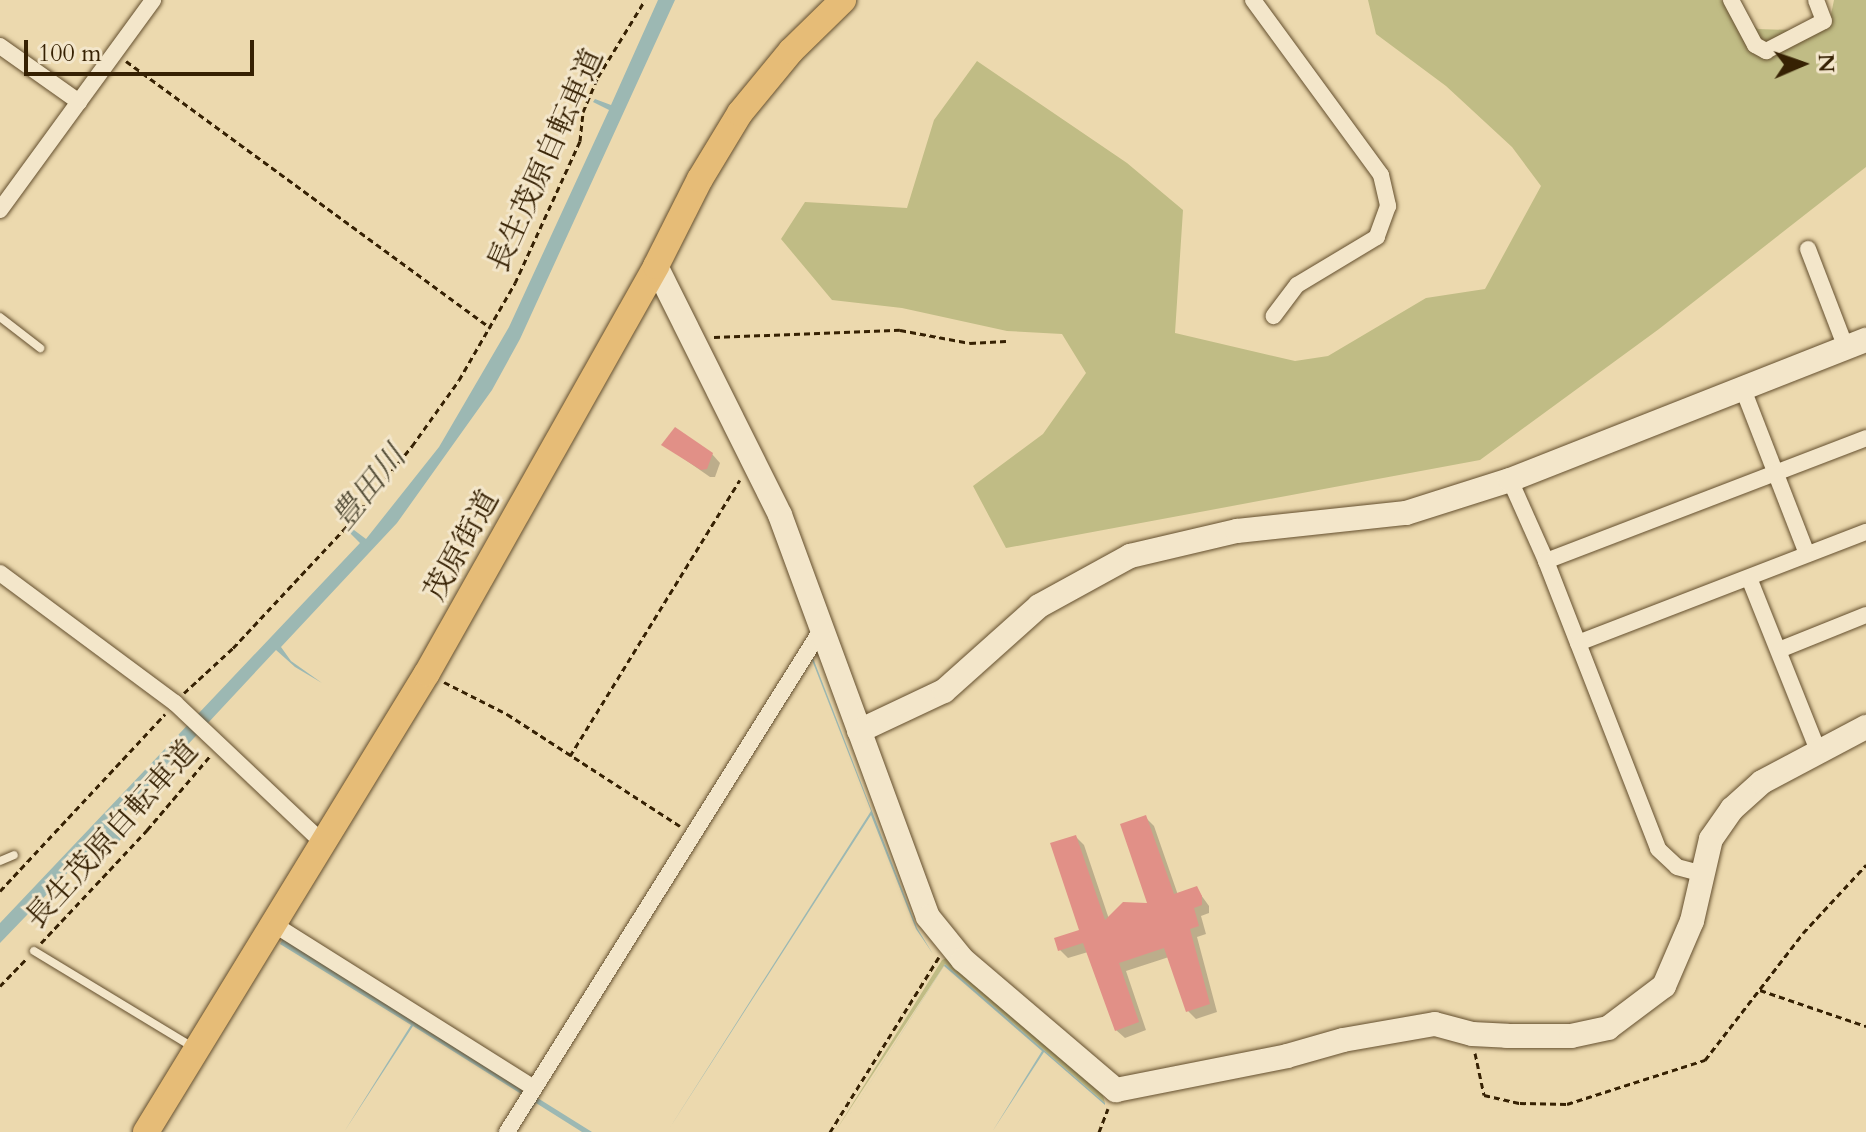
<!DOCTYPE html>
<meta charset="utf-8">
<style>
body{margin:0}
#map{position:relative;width:1866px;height:1132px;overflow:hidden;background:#ecd9ae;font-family:Cardo,"Noto Serif JP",serif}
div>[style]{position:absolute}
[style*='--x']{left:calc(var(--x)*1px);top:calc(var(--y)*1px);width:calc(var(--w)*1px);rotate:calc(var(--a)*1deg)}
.green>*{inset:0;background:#c0bc85}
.water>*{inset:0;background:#9cb8b3}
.shadow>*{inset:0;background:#0003}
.building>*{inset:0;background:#e19087}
.path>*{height:3px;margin-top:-1.5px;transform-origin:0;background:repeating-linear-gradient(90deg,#362103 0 6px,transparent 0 10px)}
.roads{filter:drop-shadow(0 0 2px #644f2e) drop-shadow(0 0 2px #644f2e)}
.lane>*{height:8px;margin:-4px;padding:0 4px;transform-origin:4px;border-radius:4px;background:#f3e6ca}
.street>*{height:16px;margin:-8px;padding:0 8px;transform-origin:8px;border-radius:8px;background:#f3e6ca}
.secondary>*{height:24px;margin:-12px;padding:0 12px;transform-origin:12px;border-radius:12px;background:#f3e6ca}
.primary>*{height:26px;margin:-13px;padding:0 13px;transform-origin:13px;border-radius:13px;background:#e6bc77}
span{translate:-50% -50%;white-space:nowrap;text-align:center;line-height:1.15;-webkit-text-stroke:6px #f3e6ca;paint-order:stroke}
.street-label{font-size:30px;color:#362103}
.water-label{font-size:32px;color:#554e38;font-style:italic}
.north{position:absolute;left:1762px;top:24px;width:80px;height:80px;-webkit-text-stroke:6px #f3e6ca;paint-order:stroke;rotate:88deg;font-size:22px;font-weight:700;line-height:32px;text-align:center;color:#362103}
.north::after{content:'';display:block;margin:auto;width:28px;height:36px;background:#362103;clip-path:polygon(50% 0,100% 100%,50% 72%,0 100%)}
.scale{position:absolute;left:24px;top:40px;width:230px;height:36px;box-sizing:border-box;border:4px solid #362103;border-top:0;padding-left:10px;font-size:24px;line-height:28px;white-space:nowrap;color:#362103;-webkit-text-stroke:6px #f3e6ca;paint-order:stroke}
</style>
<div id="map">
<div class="green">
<i style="clip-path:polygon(1368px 0,1721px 0,1758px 29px,1793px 30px,1829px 24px,1834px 0,1866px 0,1866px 167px,1659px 329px,1480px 460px,1006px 548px,973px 486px,1043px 434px,1086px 373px,1062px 334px,1007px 331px,902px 308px,832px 300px,781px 239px,805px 202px,907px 208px,934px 120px,977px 61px,1127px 163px,1183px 210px,1175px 333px,1295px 361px,1328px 356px,1426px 298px,1485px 289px,1541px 186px,1512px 147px,1446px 86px,1376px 34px)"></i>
<i style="clip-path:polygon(949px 957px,1102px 1092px,1105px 1103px,945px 964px,835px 1132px,942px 960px)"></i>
</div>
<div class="water">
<i style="clip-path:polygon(658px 0,675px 0,520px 339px,492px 390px,397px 523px,281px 647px,291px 661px,322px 683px,295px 667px,276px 650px,110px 828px,121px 839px,118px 843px,105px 834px,0 943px,0 923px,360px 543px,347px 530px,350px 527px,366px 539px,439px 447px,509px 327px,609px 110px,593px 102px,595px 99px,611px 105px)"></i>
<i style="clip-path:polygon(813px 658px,917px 928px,933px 954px,916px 929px,871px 815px,667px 1132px,871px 811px,812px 660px,545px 1084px)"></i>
<i style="clip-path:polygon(283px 939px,592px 1132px,582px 1132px,536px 1103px,515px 1132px,534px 1102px,413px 1026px,344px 1132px,411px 1025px,280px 944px)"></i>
<i style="clip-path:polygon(945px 964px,1105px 1103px,1105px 1105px,1044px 1052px,992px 1132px,1042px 1051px,944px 966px,839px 1132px)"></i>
</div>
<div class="shadow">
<i style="clip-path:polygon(664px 445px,712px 454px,720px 463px,715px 477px,710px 477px)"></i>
<i style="clip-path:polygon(1146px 818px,1154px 826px,1178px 895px,1196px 888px,1209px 906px,1209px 913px,1201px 916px,1206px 934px,1197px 937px,1217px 1012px,1196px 1019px,1188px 1011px,1169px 957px,1126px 971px,1146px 1030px,1125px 1038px,1116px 1030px,1088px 952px,1068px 958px,1060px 950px,1082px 931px,1076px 837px,1084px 845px,1109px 919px,1149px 905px)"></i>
</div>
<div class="building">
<i style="clip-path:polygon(675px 427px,713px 453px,707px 469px,701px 470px,661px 445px)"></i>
<i style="clip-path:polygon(1146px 815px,1174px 894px,1197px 886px,1202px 896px,1202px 905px,1194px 908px,1199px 926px,1190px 929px,1210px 1004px,1186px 1012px,1164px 948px,1119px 963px,1139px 1022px,1115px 1031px,1083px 943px,1058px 951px,1054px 938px,1079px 930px,1050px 843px,1076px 835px,1105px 920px,1123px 902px,1147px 903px,1120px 824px)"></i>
</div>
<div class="path">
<i style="--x:126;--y:61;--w:452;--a:36.2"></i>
<i style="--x:714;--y:337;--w:186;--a:-2.2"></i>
<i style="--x:900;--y:330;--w:71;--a:10.5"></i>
<i style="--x:970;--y:343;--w:36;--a:-3"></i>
<i style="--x:444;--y:682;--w:71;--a:26.9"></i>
<i style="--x:507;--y:714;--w:206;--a:32.9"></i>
<i style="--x:184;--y:693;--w:67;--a:-42.6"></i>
<i style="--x:233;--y:648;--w:168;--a:-46.9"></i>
<i style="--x:348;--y:525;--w:102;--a:-51"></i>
<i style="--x:412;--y:446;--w:81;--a:-54.5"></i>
<i style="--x:459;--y:380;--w:112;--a:-60"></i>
<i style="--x:515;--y:283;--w:156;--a:-65.4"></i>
<i style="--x:580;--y:141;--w:29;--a:-84"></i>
<i style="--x:583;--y:112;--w:38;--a:-67"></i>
<i style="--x:598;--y:77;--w:90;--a:-58.6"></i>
<i style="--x:570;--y:756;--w:324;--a:-58.4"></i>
<i style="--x:0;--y:891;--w:242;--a:-47"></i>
<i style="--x:41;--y:943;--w:155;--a:-46.8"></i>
<i style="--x:147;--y:830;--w:97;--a:-49.6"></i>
<i style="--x:0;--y:986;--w:39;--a:-46"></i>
<i style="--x:1760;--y:990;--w:112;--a:18.8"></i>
<i style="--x:1475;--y:1053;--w:43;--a:77.9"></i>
<i style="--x:1484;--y:1095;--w:37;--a:13"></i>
<i style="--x:1520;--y:1103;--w:47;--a:1.2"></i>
<i style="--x:1567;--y:1104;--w:145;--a:-17.7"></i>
<i style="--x:1705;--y:1060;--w:160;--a:-52.3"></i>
<i style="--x:1803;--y:933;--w:93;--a:-47.2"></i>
<i style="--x:830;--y:1132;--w:206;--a:-58.1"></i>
<i style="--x:1099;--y:1132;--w:25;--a:-69"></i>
</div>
<div class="roads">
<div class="lane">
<i style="--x:0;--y:317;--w:51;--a:37.8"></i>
<i style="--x:0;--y:861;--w:15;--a:-23"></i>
<i style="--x:34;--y:951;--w:187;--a:31.2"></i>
</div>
<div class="street">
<i style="--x:1253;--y:0;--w:217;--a:53.8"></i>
<i style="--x:1381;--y:175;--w:32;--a:77"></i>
<i style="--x:1388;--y:206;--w:33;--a:110"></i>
<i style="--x:1377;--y:237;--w:93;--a:149"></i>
<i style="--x:1297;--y:285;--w:39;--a:127"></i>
<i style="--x:1731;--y:0;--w:51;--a:61.9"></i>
<i style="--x:1755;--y:45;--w:13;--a:29"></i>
<i style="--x:1766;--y:51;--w:65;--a:-27.3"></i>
<i style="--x:1824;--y:21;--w:22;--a:-111"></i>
<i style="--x:0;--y:46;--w:97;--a:35.3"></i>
<i style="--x:0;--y:210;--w:260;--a:-53.9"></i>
<i style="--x:1808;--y:249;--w:106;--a:69"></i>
<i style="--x:1743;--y:389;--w:177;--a:68.8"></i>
<i style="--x:1510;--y:480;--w:89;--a:66"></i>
<i style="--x:1546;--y:561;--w:309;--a:68.7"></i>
<i style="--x:1658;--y:849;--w:26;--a:43"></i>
<i style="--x:1677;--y:867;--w:28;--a:15"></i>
<i style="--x:1546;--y:561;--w:343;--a:-21"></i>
<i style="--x:0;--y:573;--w:218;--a:36.6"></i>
<i style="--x:175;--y:703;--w:204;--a:43.4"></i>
<i style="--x:1749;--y:578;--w:188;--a:68.2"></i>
<i style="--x:1578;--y:643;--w:309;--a:-21.1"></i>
<i style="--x:1779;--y:650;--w:94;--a:-21.9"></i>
<i style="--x:275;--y:925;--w:306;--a:32.2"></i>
<i style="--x:507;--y:1132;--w:592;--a:-57.97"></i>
</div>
<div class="secondary">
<i style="--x:656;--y:266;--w:278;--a:63.5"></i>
<i style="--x:780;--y:515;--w:428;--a:69.8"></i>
<i style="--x:928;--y:917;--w:55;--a:50.9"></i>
<i style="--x:963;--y:960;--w:201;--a:40.4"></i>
<i style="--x:1116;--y:1090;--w:174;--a:-11.2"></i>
<i style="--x:1287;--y:1056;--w:58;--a:-15.9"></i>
<i style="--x:1343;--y:1040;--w:93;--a:-9.9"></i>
<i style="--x:1435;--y:1024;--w:38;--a:15"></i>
<i style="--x:1472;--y:1034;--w:35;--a:3"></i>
<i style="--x:1507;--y:1036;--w:64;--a:0"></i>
<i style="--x:1571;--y:1036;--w:38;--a:-12"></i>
<i style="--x:1608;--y:1028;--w:70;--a:-36.9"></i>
<i style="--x:1664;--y:986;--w:71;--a:-66.7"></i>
<i style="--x:1692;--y:921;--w:84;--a:-77"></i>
<i style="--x:1711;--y:839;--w:37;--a:-55"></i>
<i style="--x:1732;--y:809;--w:40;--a:-42"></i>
<i style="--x:1762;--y:782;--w:118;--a:-27.9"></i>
<i style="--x:859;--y:731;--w:94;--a:-25.2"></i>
<i style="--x:944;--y:691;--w:127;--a:-41.8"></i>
<i style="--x:1039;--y:606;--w:104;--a:-28.8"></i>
<i style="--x:1130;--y:556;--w:110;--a:-13.2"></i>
<i style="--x:1237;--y:531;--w:170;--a:-6.1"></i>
<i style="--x:1406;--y:513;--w:109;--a:-17.6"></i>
<i style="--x:1510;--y:480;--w:383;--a:-21.5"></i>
</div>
<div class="primary">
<i style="--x:146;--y:1132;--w:538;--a:-58.53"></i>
<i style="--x:427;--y:673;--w:467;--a:-60.6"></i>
<i style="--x:656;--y:266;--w:97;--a:-63.2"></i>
<i style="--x:700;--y:179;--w:77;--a:-58.8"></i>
<i style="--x:740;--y:113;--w:80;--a:-50.6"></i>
<i style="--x:791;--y:51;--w:73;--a:-44.4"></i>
</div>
</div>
<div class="street-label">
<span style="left:546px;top:161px;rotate:-66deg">長生茂原自転車道</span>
<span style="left:462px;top:546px;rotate:-61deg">茂原街道</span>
<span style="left:112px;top:835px;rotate:-48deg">長生茂原自転車道</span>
</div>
<div class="water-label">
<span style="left:369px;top:488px;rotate:-51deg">豊田川</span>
</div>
<div class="north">N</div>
<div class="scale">100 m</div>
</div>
